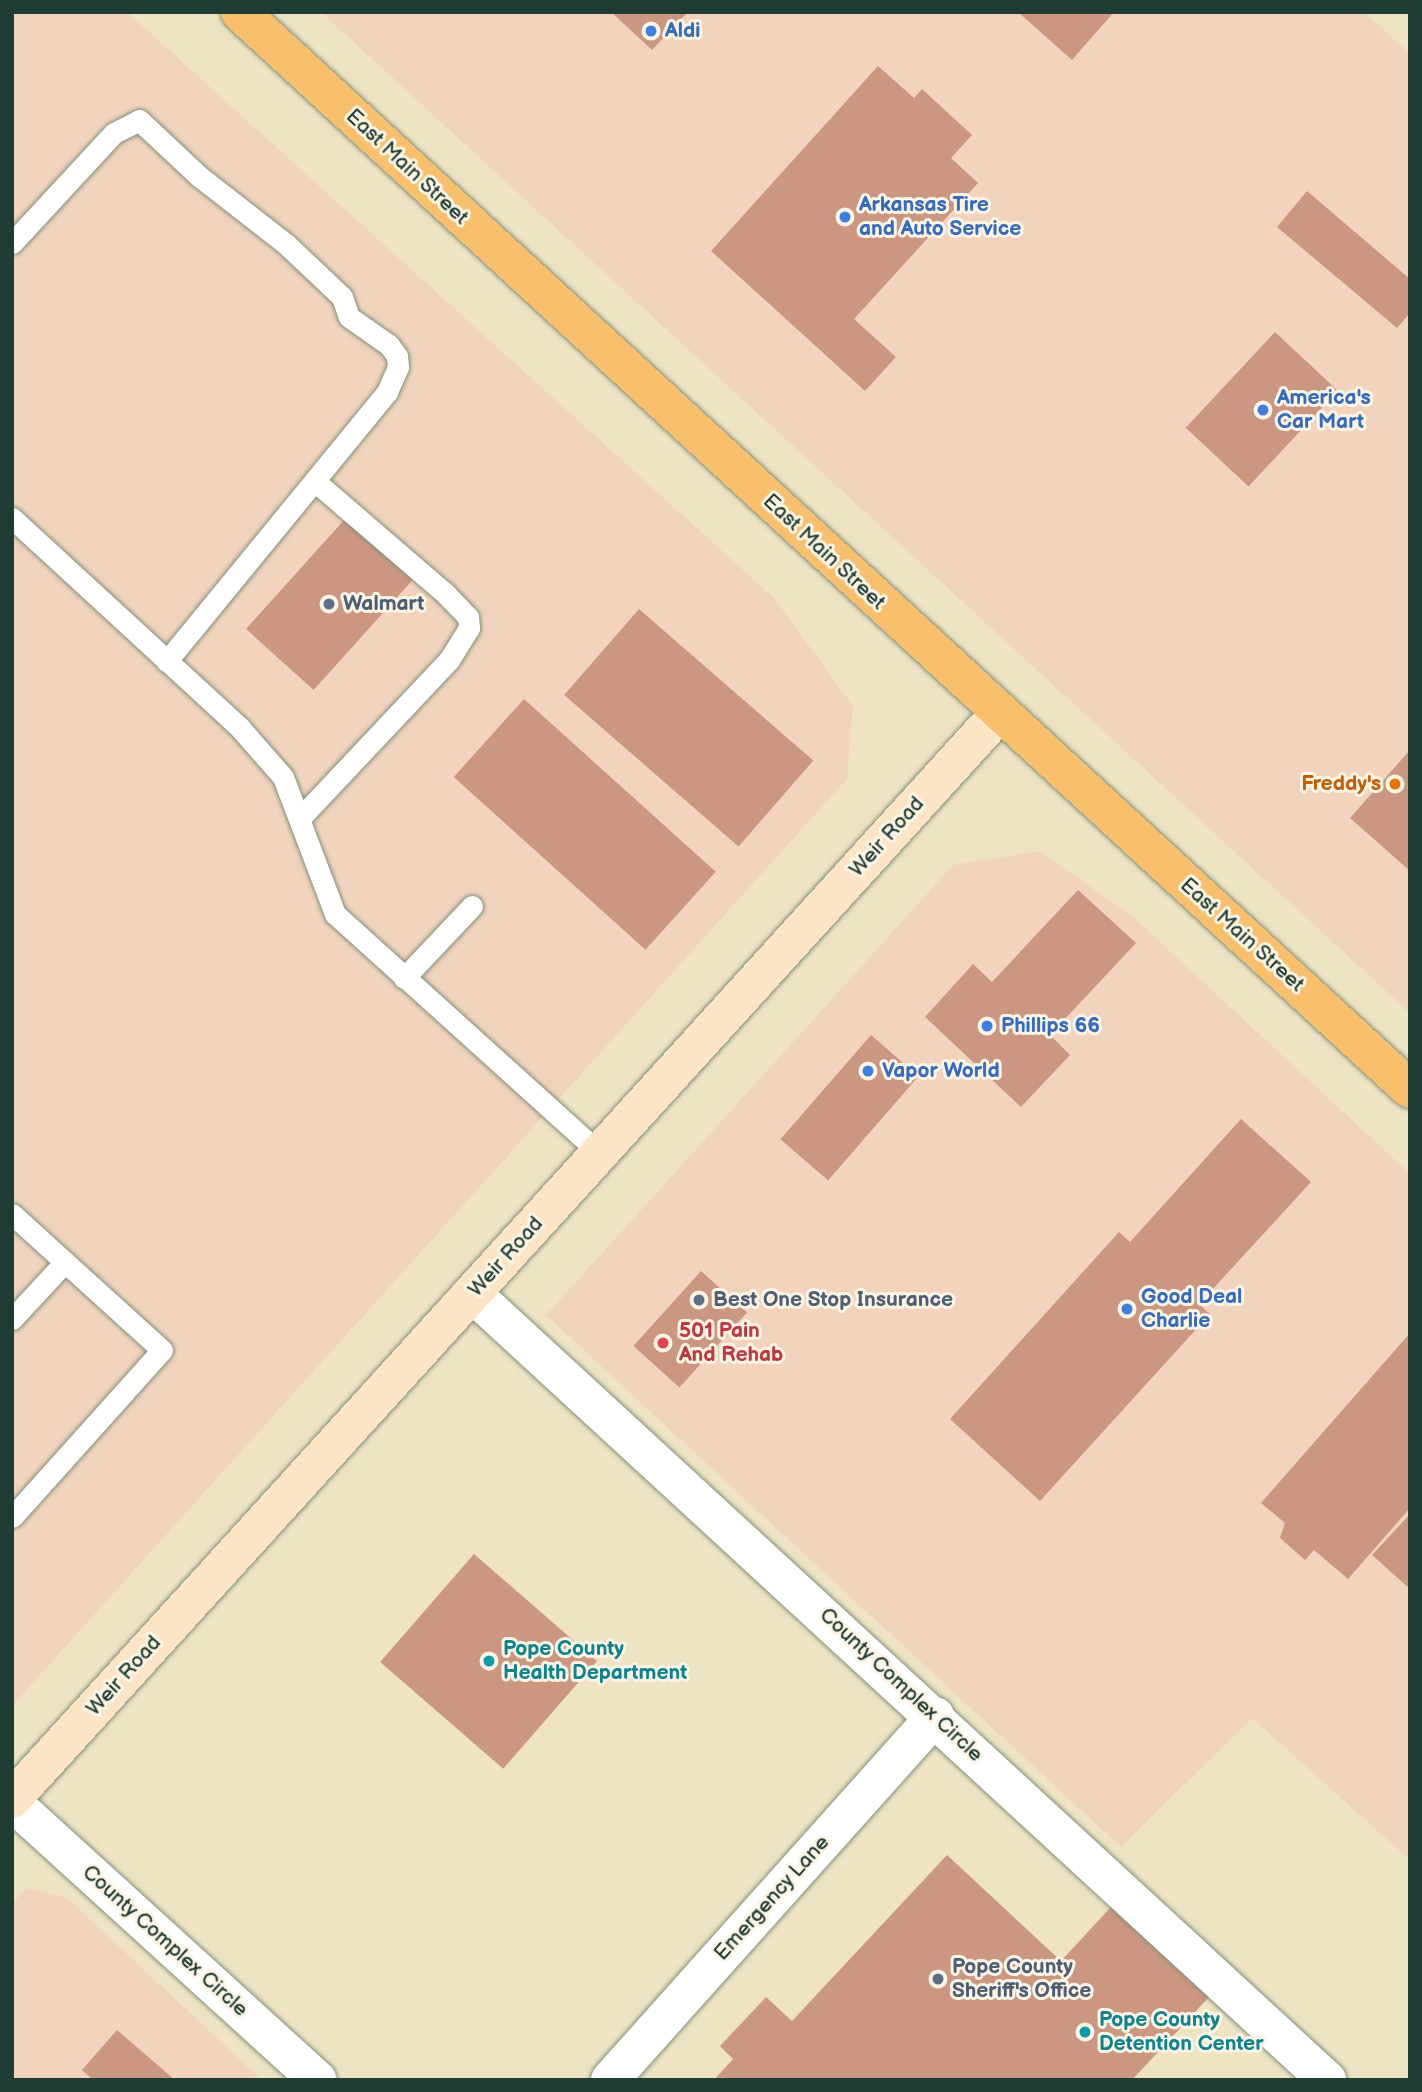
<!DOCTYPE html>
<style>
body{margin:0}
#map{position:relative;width:1422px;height:2092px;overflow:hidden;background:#eee4c4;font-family:"Balsamiq Sans",sans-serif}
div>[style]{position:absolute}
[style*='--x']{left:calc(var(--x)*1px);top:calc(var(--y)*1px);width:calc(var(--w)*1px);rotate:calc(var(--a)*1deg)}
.built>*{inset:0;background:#f2d4be}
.building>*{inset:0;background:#cc9780;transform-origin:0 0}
.roads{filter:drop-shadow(0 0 2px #86907c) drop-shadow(0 0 2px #86907c)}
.service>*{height:21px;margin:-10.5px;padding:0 10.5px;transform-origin:10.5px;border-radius:10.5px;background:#fff}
.minor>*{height:38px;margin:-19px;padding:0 19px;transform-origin:19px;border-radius:19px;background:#fff}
.secondary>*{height:38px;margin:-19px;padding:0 19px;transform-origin:19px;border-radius:19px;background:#fce5c4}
.primary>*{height:38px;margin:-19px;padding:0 19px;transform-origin:19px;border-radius:19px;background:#f8bf6c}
.dots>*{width:19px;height:19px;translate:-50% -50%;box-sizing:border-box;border:4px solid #fcf5e5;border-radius:50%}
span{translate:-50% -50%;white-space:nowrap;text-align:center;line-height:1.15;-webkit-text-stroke:6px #fcf5e5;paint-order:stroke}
.shop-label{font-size:21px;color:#366cbe;font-weight:700}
.left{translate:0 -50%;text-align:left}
.street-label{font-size:21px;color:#1f3d34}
.service-label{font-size:21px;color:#4e5e75;font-weight:700}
.food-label{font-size:21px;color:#c56008;font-weight:700}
.right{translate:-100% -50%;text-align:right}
.health-label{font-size:21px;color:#be3a42;font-weight:700}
.culture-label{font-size:21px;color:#0d838f;font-weight:700}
.frame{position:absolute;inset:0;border:14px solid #1f3d34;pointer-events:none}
</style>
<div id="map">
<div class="built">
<i style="clip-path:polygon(12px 12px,127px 12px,774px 598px,853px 706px,847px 779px,12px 1706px)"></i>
<i style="clip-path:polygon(321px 12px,1364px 12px,1410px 54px,1410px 1013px)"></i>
<i style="clip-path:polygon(1039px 851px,1131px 915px,1410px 1174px,1410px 1860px,1252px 1718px,1121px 1847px,546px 1315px,953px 865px)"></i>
<i style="clip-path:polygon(26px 1888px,67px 1898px,262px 2080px,12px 2080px,12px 1904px)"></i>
</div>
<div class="building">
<i style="clip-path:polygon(611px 12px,688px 12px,652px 50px)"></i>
<i style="clip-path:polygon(1018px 12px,1114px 12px,1072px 60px)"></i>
<i style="clip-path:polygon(878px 66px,914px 98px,922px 89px,972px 135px,951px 158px,978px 183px,854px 319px,896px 357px,865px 391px,711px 251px)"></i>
<i style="clip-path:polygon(1307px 191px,1410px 279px,1410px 313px,1397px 328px,1277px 227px)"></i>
<i style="left:1275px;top:332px;width:86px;height:131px;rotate:43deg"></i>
<i style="left:345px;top:519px;width:91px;height:148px;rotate:42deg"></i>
<i style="left:639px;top:609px;width:231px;height:114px;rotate:41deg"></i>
<i style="left:524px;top:699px;width:258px;height:105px;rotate:42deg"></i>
<i style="clip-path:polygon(1410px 750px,1410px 871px,1350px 818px)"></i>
<i style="clip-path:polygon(1078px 890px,1136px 943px,1050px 1035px,1070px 1055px,1021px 1107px,925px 1017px,973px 964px,992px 982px)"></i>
<i style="left:871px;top:1035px;width:63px;height:138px;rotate:41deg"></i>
<i style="clip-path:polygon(1241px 1119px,1311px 1182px,1199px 1304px,1210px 1314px,1040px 1501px,950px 1419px,1119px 1232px,1130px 1242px)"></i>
<i style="left:701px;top:1271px;width:62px;height:101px;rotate:42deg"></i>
<i style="clip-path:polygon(1410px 1333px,1410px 1508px,1348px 1579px,1314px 1550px,1305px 1560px,1280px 1538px,1285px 1523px,1261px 1503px)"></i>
<i style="clip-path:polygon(1410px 1514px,1410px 1589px,1372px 1555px)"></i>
<i style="left:474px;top:1554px;width:163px;height:143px;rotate:41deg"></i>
<i style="clip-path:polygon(947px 1855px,1061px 1961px,1123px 1894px,1221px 1984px,1132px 2080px,714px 2080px,733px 2059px,720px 2046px,766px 1997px,792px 2021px)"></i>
<i style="clip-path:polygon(117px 2030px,175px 2080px,93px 2080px,82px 2070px)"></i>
</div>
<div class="roads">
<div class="service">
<i style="--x:12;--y:243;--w:150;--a:-47.2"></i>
<i style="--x:114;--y:133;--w:28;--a:-27"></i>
<i style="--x:139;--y:120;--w:83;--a:43.1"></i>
<i style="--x:200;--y:177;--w:109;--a:37.9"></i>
<i style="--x:286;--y:244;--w:77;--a:43.4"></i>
<i style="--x:342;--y:297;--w:21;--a:71"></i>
<i style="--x:349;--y:317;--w:49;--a:35"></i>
<i style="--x:389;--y:345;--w:14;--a:54"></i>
<i style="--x:397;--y:356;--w:11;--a:85"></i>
<i style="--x:398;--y:367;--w:27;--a:114"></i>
<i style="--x:387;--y:392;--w:348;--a:129.3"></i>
<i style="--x:12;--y:518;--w:310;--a:42.6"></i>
<i style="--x:240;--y:728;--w:65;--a:48.7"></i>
<i style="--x:283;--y:777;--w:147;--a:69.2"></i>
<i style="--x:335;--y:914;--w:358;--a:42.1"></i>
<i style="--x:301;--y:817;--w:216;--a:-46.7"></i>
<i style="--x:449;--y:660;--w:38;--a:-58"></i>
<i style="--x:469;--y:628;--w:11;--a:-95"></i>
<i style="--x:468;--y:617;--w:32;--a:-134"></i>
<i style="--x:446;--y:594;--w:172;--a:-139.3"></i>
<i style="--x:404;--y:978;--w:99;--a:-46.6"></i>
<i style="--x:12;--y:1214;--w:202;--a:42.2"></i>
<i style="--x:162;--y:1350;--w:224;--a:131.9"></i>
<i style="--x:12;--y:1319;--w:78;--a:-47.1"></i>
</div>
<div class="minor">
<i style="--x:473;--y:1294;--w:1161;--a:42.63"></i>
<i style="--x:12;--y:1802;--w:413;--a:42.3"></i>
<i style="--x:610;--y:2080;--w:488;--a:-48.2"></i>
</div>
<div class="secondary">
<i style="--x:12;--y:1799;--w:1467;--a:-47.71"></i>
</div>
<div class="primary">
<i style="--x:240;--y:12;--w:1590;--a:42.63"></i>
</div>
</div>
<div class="dots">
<i style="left:651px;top:31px;background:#3f7fe0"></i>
<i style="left:845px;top:217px;background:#3f7fe0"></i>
<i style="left:1263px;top:410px;background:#3f7fe0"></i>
<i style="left:329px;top:604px;background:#5c6f8a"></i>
<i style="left:1395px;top:784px;background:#e8710a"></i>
<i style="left:987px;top:1026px;background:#3f7fe0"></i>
<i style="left:868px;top:1071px;background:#3f7fe0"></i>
<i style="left:699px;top:1300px;background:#5c6f8a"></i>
<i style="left:1127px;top:1309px;background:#3f7fe0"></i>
<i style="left:663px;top:1343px;background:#e0444e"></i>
<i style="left:489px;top:1661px;background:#0f9aa8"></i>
<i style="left:938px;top:1979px;background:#5c6f8a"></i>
<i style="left:1085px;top:2032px;background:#0f9aa8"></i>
</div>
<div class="shop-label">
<span class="left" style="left:665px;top:31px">Aldi</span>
<span class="left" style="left:859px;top:217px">Arkansas Tire<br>and Auto Service</span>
<span class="left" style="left:1277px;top:410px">America's<br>Car Mart</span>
<span class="left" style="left:1001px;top:1026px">Phillips 66</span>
<span class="left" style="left:882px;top:1071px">Vapor World</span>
<span class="left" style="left:1141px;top:1309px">Good Deal<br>Charlie</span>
</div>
<div class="street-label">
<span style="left:407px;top:167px;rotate:43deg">East Main Street</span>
<span style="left:824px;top:552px;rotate:43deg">East Main Street</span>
<span style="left:887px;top:837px;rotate:-48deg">Weir Road</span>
<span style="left:1242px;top:935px;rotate:42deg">East Main Street</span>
<span style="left:506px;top:1257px;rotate:-48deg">Weir Road</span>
<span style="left:124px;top:1676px;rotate:-48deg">Weir Road</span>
<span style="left:901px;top:1685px;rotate:43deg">County Complex Circle</span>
<span style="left:772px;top:1898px;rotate:-48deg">Emergency Lane</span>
<span style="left:165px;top:1941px;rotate:42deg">County Complex Circle</span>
</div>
<div class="service-label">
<span class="left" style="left:343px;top:604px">Walmart</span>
<span class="left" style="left:713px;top:1300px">Best One Stop Insurance</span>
<span class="left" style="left:952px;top:1979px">Pope County<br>Sheriff's Office</span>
</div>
<div class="food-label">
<span class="right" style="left:1381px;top:784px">Freddy's</span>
</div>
<div class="health-label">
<span class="left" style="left:679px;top:1343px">501 Pain<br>And Rehab</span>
</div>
<div class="culture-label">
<span class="left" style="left:503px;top:1661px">Pope County<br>Health Department</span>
<span class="left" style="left:1099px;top:2032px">Pope County<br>Detention Center</span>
</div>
<div class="frame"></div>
</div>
